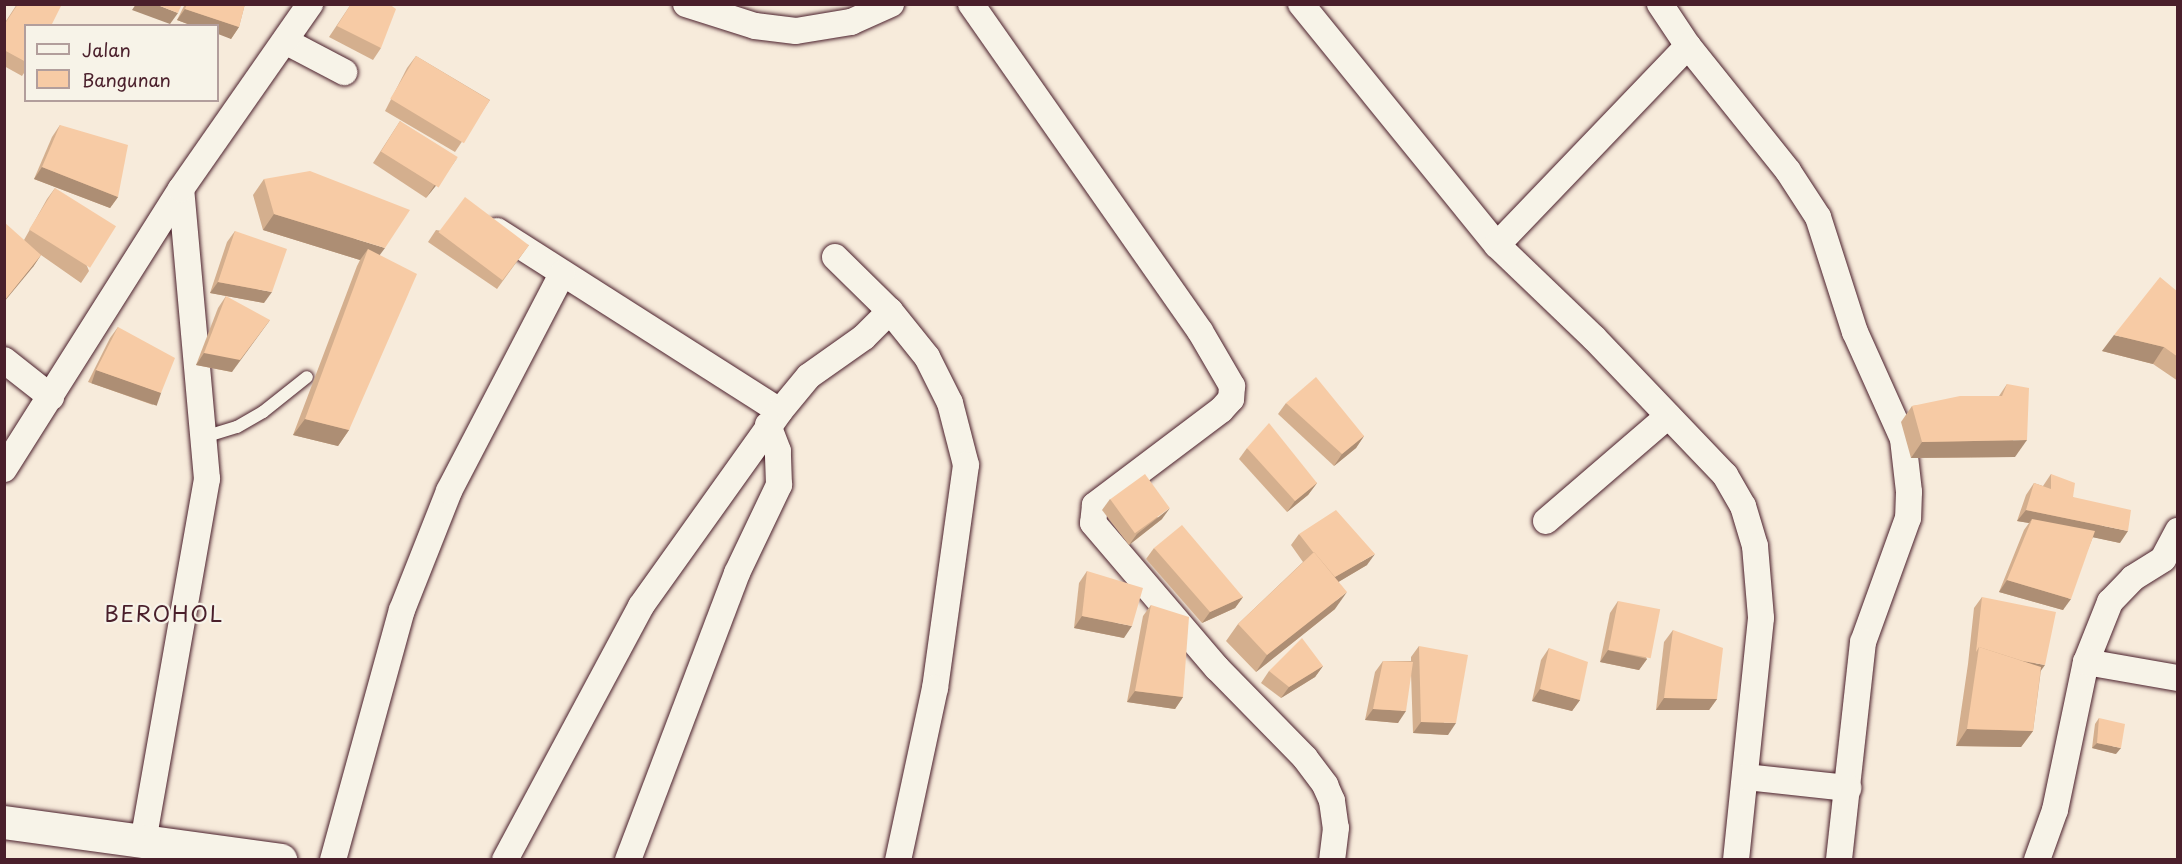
<!DOCTYPE html>
<style>
body{margin:0}
#map{position:relative;width:2182px;height:864px;overflow:hidden;background:#f7ebdb;font-family:"Playpen Sans",sans-serif}
div>[style]{position:absolute}
[style*='--x']{left:calc(var(--x)*1px);top:calc(var(--y)*1px);width:calc(var(--w)*1px);rotate:calc(var(--a)*1deg)}
.roads{filter:drop-shadow(0 0 2px #4a1f2b) drop-shadow(0 0 2px #4a1f2b)}
.lane>*{height:12px;margin:-6px;padding:0 6px;transform-origin:6px;border-radius:6px;background:#f7f3e8}
.street>*{height:26px;margin:-13px;padding:0 13px;transform-origin:13px;border-radius:13px;background:#f7f3e8}
.primary>*{height:33px;margin:-16.5px;padding:0 16.5px;transform-origin:16.5px;border-radius:16.5px;background:#f7f3e8}
.wall>*{inset:0;background:#d4af8e}
.shaded-wall>*{inset:0;background:#ad8e74;transform-origin:0 0}
.building>*{inset:0;background:#f7cba5;transform-origin:0 0}
span{translate:-50% -50%;white-space:nowrap;text-align:center;line-height:1.15;-webkit-text-stroke:4.5px #f7f3e8;paint-order:stroke}
.quarter-label{font-size:22px;color:#4a1f2b;letter-spacing:1.5px}
.frame{position:absolute;inset:0;border:6px solid #4a1f2b;pointer-events:none}
.legend{position:absolute;left:24px;top:24px;width:195px;height:78px;box-sizing:border-box;background:#f7f3e8;border:2px solid #b29e9c;margin:0;padding:8px 10px;list-style:none;font-size:18px;color:#4a1f2b}
.legend li{display:flex;align-items:center;gap:12px;height:30px}
.legend b{width:30px;border:2px solid #b29e9c}
</style>
<div id="map">
<div class="roads">
<div class="lane">
<i style="--x:204;--y:437;--w:34;--a:-17"></i>
<i style="--x:237;--y:427;--w:30;--a:-30"></i>
<i style="--x:263;--y:412;--w:56;--a:-38.5"></i>
</div>
<div class="street">
<i style="--x:686;--y:4;--w:72;--a:17.7"></i>
<i style="--x:755;--y:26;--w:41;--a:7"></i>
<i style="--x:796;--y:31;--w:56;--a:-9.3"></i>
<i style="--x:851;--y:22;--w:44;--a:-24.2"></i>
<i style="--x:971;--y:4;--w:399;--a:55"></i>
<i style="--x:1200;--y:331;--w:64;--a:59.8"></i>
<i style="--x:1232;--y:386;--w:13;--a:94"></i>
<i style="--x:1231;--y:399;--w:15;--a:132"></i>
<i style="--x:1221;--y:410;--w:158;--a:143"></i>
<i style="--x:1095;--y:505;--w:18;--a:96"></i>
<i style="--x:1093;--y:523;--w:191;--a:49.5"></i>
<i style="--x:1217;--y:668;--w:126;--a:45.6"></i>
<i style="--x:1305;--y:758;--w:34;--a:53"></i>
<i style="--x:1325;--y:785;--w:17;--a:66"></i>
<i style="--x:1332;--y:801;--w:27;--a:82"></i>
<i style="--x:1336;--y:828;--w:32;--a:97"></i>
<i style="--x:1301;--y:4;--w:311;--a:50.9"></i>
<i style="--x:1497;--y:245;--w:134;--a:43.8"></i>
<i style="--x:1594;--y:338;--w:190;--a:46.3"></i>
<i style="--x:1725;--y:475;--w:36;--a:60"></i>
<i style="--x:1743;--y:506;--w:42;--a:73.3"></i>
<i style="--x:1755;--y:546;--w:72;--a:85.2"></i>
<i style="--x:1761;--y:618;--w:243;--a:95.9"></i>
<i style="--x:1660;--y:4;--w:50;--a:56.3"></i>
<i style="--x:285;--y:41;--w:67;--a:27.7"></i>
<i style="--x:497;--y:231;--w:335;--a:32.5"></i>
<i style="--x:1497;--y:245;--w:276;--a:-46.2"></i>
<i style="--x:1688;--y:46;--w:160;--a:51.3"></i>
<i style="--x:1788;--y:171;--w:55;--a:56.9"></i>
<i style="--x:1818;--y:217;--w:121;--a:72.2"></i>
<i style="--x:1855;--y:332;--w:117;--a:65.8"></i>
<i style="--x:1903;--y:439;--w:53;--a:83.5"></i>
<i style="--x:1909;--y:492;--w:26;--a:92"></i>
<i style="--x:1908;--y:518;--w:132;--a:109.9"></i>
<i style="--x:1863;--y:642;--w:219;--a:96.3"></i>
<i style="--x:835;--y:257;--w:77;--a:44.5"></i>
<i style="--x:890;--y:311;--w:59;--a:51.2"></i>
<i style="--x:927;--y:357;--w:51;--a:63.4"></i>
<i style="--x:950;--y:403;--w:64;--a:75.5"></i>
<i style="--x:966;--y:465;--w:225;--a:97.9"></i>
<i style="--x:935;--y:688;--w:176;--a:102.1"></i>
<i style="--x:4;--y:360;--w:60;--a:38.2"></i>
<i style="--x:4;--y:469;--w:331;--a:-57.7"></i>
<i style="--x:1546;--y:521;--w:161;--a:-40.7"></i>
<i style="--x:2086;--y:662;--w:65;--a:-68.2"></i>
<i style="--x:2110;--y:602;--w:33;--a:-46"></i>
<i style="--x:2133;--y:578;--w:36;--a:-32"></i>
<i style="--x:2163;--y:559;--w:32;--a:-62"></i>
<i style="--x:1746;--y:777;--w:103;--a:6.2"></i>
<i style="--x:143;--y:842;--w:369;--a:-80"></i>
<i style="--x:207;--y:479;--w:291;--a:-95.1"></i>
<i style="--x:181;--y:189;--w:226;--a:-55.1"></i>
<i style="--x:333;--y:860;--w:259;--a:-74.6"></i>
<i style="--x:402;--y:610;--w:128;--a:-68.4"></i>
<i style="--x:449;--y:491;--w:245;--a:-62.5"></i>
<i style="--x:505;--y:860;--w:288;--a:-61.8"></i>
<i style="--x:641;--y:606;--w:239;--a:-54.5"></i>
<i style="--x:780;--y:411;--w:45;--a:-50.4"></i>
<i style="--x:809;--y:376;--w:67;--a:-35.3"></i>
<i style="--x:864;--y:337;--w:37;--a:-45"></i>
<i style="--x:628;--y:860;--w:307;--a:-69.2"></i>
<i style="--x:737;--y:573;--w:98;--a:-64.5"></i>
<i style="--x:779;--y:485;--w:34;--a:-92"></i>
<i style="--x:778;--y:451;--w:28;--a:-111"></i>
<i style="--x:2037;--y:860;--w:53;--a:-70.2"></i>
<i style="--x:2055;--y:810;--w:151;--a:-78.2"></i>
<i style="--x:2086;--y:662;--w:93;--a:9.9"></i>
</div>
<div class="primary">
<i style="--x:4;--y:822;--w:279;--a:7.8"></i>
</div>
</div>
<div class="wall">
<i style="clip-path:polygon(17px 4px,62px 4px,26px 26px,26px 70px,22px 76px,4px 66px,4px 24px)"></i>
<i style="clip-path:polygon(185px 4px,245px 4px,239px 27px,231px 39px,218px 26px,193px 26px,177px 20px)"></i>
<i style="clip-path:polygon(351px 4px,381px 48px,373px 60px,329px 37px)"></i>
<i style="clip-path:polygon(416px 56px,490px 100px,455px 152px,385px 111px,407px 68px)"></i>
<i style="clip-path:polygon(400px 121px,450px 168px,426px 198px,373px 163px)"></i>
<i style="clip-path:polygon(60px 125px,118px 197px,110px 208px,34px 179px,52px 137px)"></i>
<i style="clip-path:polygon(264px 179px,380px 255px,349px 430px,338px 446px,293px 435px,357px 266px,360px 260px,263px 230px,253px 195px)"></i>
<i style="clip-path:polygon(55px 188px,89px 271px,81px 283px,41px 255px,33px 267px,24px 240px,47px 199px)"></i>
<i style="clip-path:polygon(436px 230px,529px 245px,497px 289px,428px 242px)"></i>
<i style="clip-path:polygon(235px 231px,264px 303px,210px 293px,227px 242px)"></i>
<i style="clip-path:polygon(2178px 292px,2178px 381px,2153px 364px,2102px 351px)"></i>
<i style="clip-path:polygon(226px 296px,232px 372px,196px 365px,218px 308px)"></i>
<i style="clip-path:polygon(118px 327px,153px 405px,88px 382px,110px 338px)"></i>
<i style="clip-path:polygon(2007px 384px,2015px 457px,1911px 458px,1901px 422px,1912px 406px,1999px 396px)"></i>
<i style="clip-path:polygon(1286px 403px,1364px 436px,1356px 448px,1334px 466px,1278px 414px)"></i>
<i style="clip-path:polygon(1247px 448px,1317px 483px,1308px 495px,1287px 512px,1239px 459px)"></i>
<i style="clip-path:polygon(2051px 474px,2073px 497px,2120px 543px,2093px 537px,2063px 610px,1999px 592px,2024px 530px,2029px 523px,2017px 521px,2026px 495px,2034px 483px,2043px 486px)"></i>
<i style="clip-path:polygon(1110px 499px,1162px 519px,1129px 545px,1102px 510px)"></i>
<i style="clip-path:polygon(1299px 534px,1367px 565px,1338px 582px,1335px 609px,1256px 672px,1226px 641px,1238px 624px,1303px 562px,1291px 545px)"></i>
<i style="clip-path:polygon(1154px 548px,1243px 597px,1235px 608px,1202px 623px,1146px 559px)"></i>
<i style="clip-path:polygon(1087px 571px,1124px 638px,1074px 628px,1079px 583px)"></i>
<i style="clip-path:polygon(1982px 597px,2041px 670px,2033px 731px,2021px 747px,1956px 746px,1968px 664px,1974px 608px)"></i>
<i style="clip-path:polygon(1618px 601px,1647px 659px,1639px 670px,1600px 662px,1610px 613px)"></i>
<i style="clip-path:polygon(1151px 605px,1183px 697px,1175px 709px,1127px 702px,1143px 616px)"></i>
<i style="clip-path:polygon(1673px 630px,1717px 699px,1709px 710px,1656px 710px,1664px 642px)"></i>
<i style="clip-path:polygon(1419px 646px,1448px 735px,1413px 733px,1411px 673px,1398px 723px,1365px 720px,1375px 672px,1383px 661px,1411px 661px,1411px 657px)"></i>
<i style="clip-path:polygon(1549px 648px,1580px 700px,1572px 711px,1532px 701px,1541px 660px)"></i>
<i style="clip-path:polygon(1323px 666px,1315px 677px,1281px 698px,1261px 683px,1269px 671px)"></i>
<i style="clip-path:polygon(2099px 718px,2116px 754px,2092px 748px,2095px 724px)"></i>
</div>
<div class="shaded-wall">
<i style="clip-path:polygon(136px 4px,155px 4px,178px 13px,170px 24px,132px 10px)"></i>
<i style="clip-path:polygon(185px 9px,239px 27px,231px 39px,218px 34px,218px 26px,193px 26px,177px 20px)"></i>
<i style="clip-path:polygon(458px 157px,450px 168px,426px 198px,434px 186px)"></i>
<i style="clip-path:polygon(42px 167px,118px 197px,110px 208px,34px 179px)"></i>
<i style="clip-path:polygon(274px 214px,385px 248px,373px 264px,368px 249px,360px 260px,263px 230px)"></i>
<i style="clip-path:polygon(41px 255px,33px 267px,4px 302px,4px 300px)"></i>
<i style="clip-path:polygon(218px 282px,272px 292px,264px 303px,210px 293px)"></i>
<i style="clip-path:polygon(270px 320px,232px 372px,196px 365px,204px 353px)"></i>
<i style="clip-path:polygon(2114px 335px,2164px 347px,2153px 364px,2102px 351px)"></i>
<i style="left:96px;top:370px;width:69px;height:14px;rotate:19deg"></i>
<i style="clip-path:polygon(305px 419px,349px 430px,338px 446px,293px 435px)"></i>
<i style="clip-path:polygon(1364px 436px,1356px 448px,1334px 466px,1342px 454px)"></i>
<i style="clip-path:polygon(2027px 440px,2015px 457px,1911px 458px,1922px 442px)"></i>
<i style="clip-path:polygon(1317px 483px,1308px 495px,1287px 512px,1295px 501px)"></i>
<i style="clip-path:polygon(1170px 508px,1162px 519px,1129px 545px,1137px 534px)"></i>
<i style="clip-path:polygon(2026px 510px,2128px 531px,2120px 543px,2030px 524px,2032px 519px,2029px 523px,2017px 521px)"></i>
<i style="clip-path:polygon(1375px 554px,1367px 565px,1325px 590px,1333px 578px)"></i>
<i style="clip-path:polygon(2007px 580px,2071px 599px,2063px 610px,1999px 592px)"></i>
<i style="clip-path:polygon(1347px 592px,1335px 609px,1256px 672px,1267px 655px)"></i>
<i style="clip-path:polygon(1243px 597px,1235px 608px,1202px 623px,1210px 612px)"></i>
<i style="clip-path:polygon(1082px 616px,1132px 626px,1124px 638px,1074px 628px)"></i>
<i style="clip-path:polygon(1608px 650px,1647px 659px,1639px 670px,1600px 662px)"></i>
<i style="clip-path:polygon(1978px 653px,2045px 665px,2037px 676px)"></i>
<i style="clip-path:polygon(1323px 666px,1315px 677px,1281px 698px,1289px 687px)"></i>
<i style="clip-path:polygon(1540px 689px,1580px 700px,1572px 711px,1532px 701px)"></i>
<i style="clip-path:polygon(1135px 691px,1183px 697px,1175px 709px,1127px 702px)"></i>
<i style="clip-path:polygon(1664px 698px,1717px 699px,1709px 710px,1656px 710px)"></i>
<i style="clip-path:polygon(1373px 709px,1406px 711px,1398px 723px,1365px 720px)"></i>
<i style="clip-path:polygon(1421px 722px,1456px 723px,1448px 735px,1413px 733px)"></i>
<i style="clip-path:polygon(1967px 729px,2033px 731px,2021px 747px,1956px 746px)"></i>
<i style="clip-path:polygon(2097px 743px,2121px 748px,2116px 754px,2092px 748px)"></i>
</div>
<div class="building">
<i style="clip-path:polygon(18px 4px,62px 4px,51px 26px,26px 26px,26px 62px,4px 50px,4px 25px)"></i>
<i style="clip-path:polygon(155px 4px,182px 4px,178px 13px)"></i>
<i style="clip-path:polygon(187px 4px,245px 4px,239px 27px,185px 9px)"></i>
<i style="clip-path:polygon(351px 4px,389px 4px,396px 9px,381px 48px,337px 26px)"></i>
<i style="left:416px;top:56px;width:86px;height:50px;rotate:31deg"></i>
<i style="left:400px;top:121px;width:68px;height:36px;rotate:32deg"></i>
<i style="clip-path:polygon(60px 125px,128px 145px,118px 197px,42px 167px)"></i>
<i style="clip-path:polygon(310px 171px,410px 210px,385px 248px,274px 214px,264px 179px)"></i>
<i style="left:55px;top:188px;width:72px;height:49px;rotate:32deg"></i>
<i style="left:465px;top:197px;width:80px;height:44px;rotate:37deg"></i>
<i style="clip-path:polygon(4px 222px,41px 255px,5px 300px,4px 300px)"></i>
<i style="clip-path:polygon(235px 231px,287px 249px,272px 292px,218px 282px)"></i>
<i style="clip-path:polygon(368px 249px,417px 274px,349px 430px,305px 419px)"></i>
<i style="clip-path:polygon(2160px 277px,2178px 292px,2178px 357px,2164px 347px,2114px 335px)"></i>
<i style="clip-path:polygon(226px 296px,270px 320px,240px 360px,204px 353px)"></i>
<i style="clip-path:polygon(118px 327px,175px 358px,161px 393px,96px 370px)"></i>
<i style="clip-path:polygon(1316px 377px,1364px 436px,1342px 454px,1286px 403px)"></i>
<i style="clip-path:polygon(2007px 384px,2029px 388px,2027px 440px,1922px 442px,1912px 406px,1960px 396px,2002px 396px)"></i>
<i style="clip-path:polygon(1269px 423px,1317px 483px,1295px 501px,1247px 448px)"></i>
<i style="left:1145px;top:474px;width:42px;height:43px;rotate:54deg"></i>
<i style="clip-path:polygon(2051px 474px,2075px 483px,2073px 497px,2131px 510px,2128px 531px,2026px 510px,2034px 483px,2051px 489px)"></i>
<i style="clip-path:polygon(1336px 510px,1375px 554px,1335px 577px,1314px 552px,1313px 552px,1299px 534px)"></i>
<i style="clip-path:polygon(2032px 519px,2095px 531px,2071px 599px,2007px 580px)"></i>
<i style="clip-path:polygon(1182px 525px,1243px 597px,1210px 612px,1154px 548px)"></i>
<i style="clip-path:polygon(1314px 552px,1347px 592px,1267px 655px,1238px 624px)"></i>
<i style="clip-path:polygon(1087px 571px,1143px 588px,1132px 626px,1082px 616px)"></i>
<i style="clip-path:polygon(1982px 597px,2056px 612px,2045px 665px,2023px 661px,1979px 647px,1976px 652px)"></i>
<i style="left:1618px;top:601px;width:43px;height:50px;rotate:11deg"></i>
<i style="clip-path:polygon(1151px 605px,1189px 617px,1183px 697px,1135px 691px)"></i>
<i style="clip-path:polygon(1673px 630px,1723px 648px,1717px 699px,1664px 698px)"></i>
<i style="clip-path:polygon(1302px 638px,1323px 666px,1289px 687px,1269px 671px)"></i>
<i style="clip-path:polygon(1419px 646px,1468px 655px,1456px 723px,1421px 722px)"></i>
<i style="clip-path:polygon(1979px 647px,2041px 667px,2033px 731px,1967px 729px)"></i>
<i style="clip-path:polygon(1549px 648px,1588px 662px,1580px 700px,1540px 689px)"></i>
<i style="clip-path:polygon(1383px 661px,1413px 662px,1406px 711px,1373px 709px)"></i>
<i style="clip-path:polygon(2099px 718px,2125px 724px,2121px 748px,2097px 743px)"></i>
</div>
<div class="quarter-label">
<span style="left:164px;top:613px">BEROHOL</span>
</div>
<div class="frame"></div>
<ul class="legend">
<li><b style="height:8px;background:#f7f3e8"></b>Jalan</li>
<li><b style="height:16px;background:#f7cba5"></b>Bangunan</li>
</ul>
</div>
